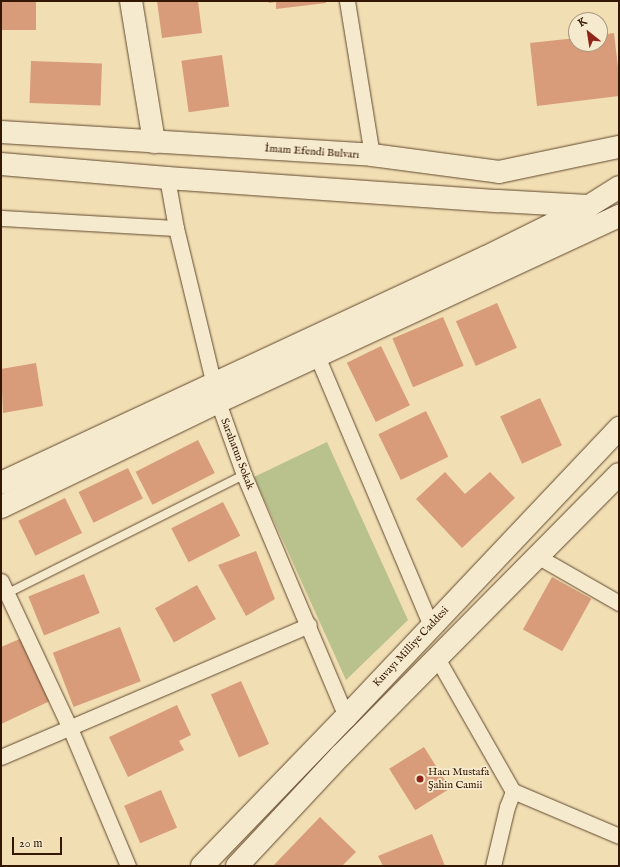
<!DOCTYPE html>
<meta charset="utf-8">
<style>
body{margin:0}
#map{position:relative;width:620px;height:867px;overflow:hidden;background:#f1deb3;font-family:"IM FELL English",serif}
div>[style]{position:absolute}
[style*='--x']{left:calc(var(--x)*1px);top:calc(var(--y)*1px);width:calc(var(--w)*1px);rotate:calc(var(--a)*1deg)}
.green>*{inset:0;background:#b9c18d}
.building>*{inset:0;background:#d89c7a;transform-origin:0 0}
.roads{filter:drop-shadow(0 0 1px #62492e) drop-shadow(0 0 1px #62492e)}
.lane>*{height:8px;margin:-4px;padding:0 4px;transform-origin:4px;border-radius:4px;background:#f6eace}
.street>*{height:15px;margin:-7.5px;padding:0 7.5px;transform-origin:7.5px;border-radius:7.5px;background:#f6eace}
.secondary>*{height:22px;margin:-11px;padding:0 11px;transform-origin:11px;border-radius:11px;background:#f6eace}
.dots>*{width:11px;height:11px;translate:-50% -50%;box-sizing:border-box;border:2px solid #f6eace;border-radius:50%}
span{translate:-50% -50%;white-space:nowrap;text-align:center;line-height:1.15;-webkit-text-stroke:3.5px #f6eace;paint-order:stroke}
.street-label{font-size:11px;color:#331701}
.poi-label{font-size:11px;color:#331701}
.left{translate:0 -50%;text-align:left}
.frame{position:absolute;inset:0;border:2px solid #331701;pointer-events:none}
.north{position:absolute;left:568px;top:12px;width:40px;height:40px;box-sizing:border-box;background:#f6eace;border:1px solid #a8967c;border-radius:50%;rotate:330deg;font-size:11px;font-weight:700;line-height:16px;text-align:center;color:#331701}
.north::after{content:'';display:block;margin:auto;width:14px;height:18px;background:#8f2418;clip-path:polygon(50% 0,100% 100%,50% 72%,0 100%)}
.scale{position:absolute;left:12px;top:837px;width:50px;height:18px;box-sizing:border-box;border:2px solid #331701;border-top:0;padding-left:5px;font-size:12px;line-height:14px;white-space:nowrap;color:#331701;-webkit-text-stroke:3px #f6eace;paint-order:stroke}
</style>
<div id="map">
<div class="green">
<i style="clip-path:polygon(327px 442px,408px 620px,346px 680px,254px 477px)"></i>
</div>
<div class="building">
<i style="left:1px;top:1px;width:35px;height:29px"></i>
<i style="clip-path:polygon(157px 1px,198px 1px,202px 33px,162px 38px)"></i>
<i style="clip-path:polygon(268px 1px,326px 1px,326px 3px,276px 9px,276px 2px,269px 3px)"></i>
<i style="clip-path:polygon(614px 33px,619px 76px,619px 96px,537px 106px,530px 43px,576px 38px,576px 44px,600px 44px,600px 35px)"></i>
<i style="left:222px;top:55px;width:52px;height:41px;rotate:82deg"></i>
<i style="left:31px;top:61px;width:71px;height:42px;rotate:2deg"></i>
<i style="left:497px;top:303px;width:49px;height:45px;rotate:66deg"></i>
<i style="left:443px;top:317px;width:53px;height:55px;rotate:67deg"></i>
<i style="left:381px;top:346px;width:66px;height:38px;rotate:64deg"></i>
<i style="clip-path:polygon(36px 363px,43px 406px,3px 413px,1px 369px)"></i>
<i style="left:540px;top:398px;width:52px;height:44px;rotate:65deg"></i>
<i style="left:426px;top:411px;width:51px;height:53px;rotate:64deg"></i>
<i style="left:198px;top:440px;width:37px;height:70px;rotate:63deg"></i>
<i style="left:128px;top:468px;width:34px;height:55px;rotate:64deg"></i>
<i style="clip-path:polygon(445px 472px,465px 494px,490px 472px,515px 498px,462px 548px,416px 499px)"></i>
<i style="left:65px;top:498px;width:39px;height:52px;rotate:64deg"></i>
<i style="left:223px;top:502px;width:38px;height:58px;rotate:63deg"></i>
<i style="clip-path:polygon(256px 551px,275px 599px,246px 616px,218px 565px)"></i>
<i style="left:84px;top:574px;width:42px;height:60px;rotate:68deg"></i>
<i style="left:552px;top:577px;width:45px;height:60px;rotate:29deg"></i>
<i style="left:197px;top:585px;width:39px;height:48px;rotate:61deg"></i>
<i style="left:120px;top:627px;width:58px;height:72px;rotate:69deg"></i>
<i style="clip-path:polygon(22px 638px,50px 701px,1px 724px,1px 647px)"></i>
<i style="left:241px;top:681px;width:69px;height:33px;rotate:66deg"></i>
<i style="clip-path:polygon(177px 705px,191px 735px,179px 741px,184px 750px,128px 777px,109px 737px)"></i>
<i style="left:424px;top:747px;width:49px;height:41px;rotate:58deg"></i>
<i style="left:161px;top:790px;width:41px;height:40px;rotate:67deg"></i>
<i style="clip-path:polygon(320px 817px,356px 852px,342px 866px,273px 866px)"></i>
<i style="clip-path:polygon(432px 834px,445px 866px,383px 866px,378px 856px)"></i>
</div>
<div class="roads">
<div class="lane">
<i style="--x:6;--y:594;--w:266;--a:-26.6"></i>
</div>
<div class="street">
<i style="--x:347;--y:1;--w:156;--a:80.8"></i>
<i style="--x:167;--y:178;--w:51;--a:79.8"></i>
<i style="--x:176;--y:228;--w:179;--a:76.4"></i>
<i style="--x:218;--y:402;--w:77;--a:70.4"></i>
<i style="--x:244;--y:475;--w:263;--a:67.1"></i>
<i style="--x:1;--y:218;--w:175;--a:3.3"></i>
<i style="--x:317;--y:356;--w:293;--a:67.1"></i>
<i style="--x:537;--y:556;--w:95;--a:29.8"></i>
<i style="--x:1;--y:581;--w:162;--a:64.9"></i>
<i style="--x:70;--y:728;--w:150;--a:67.2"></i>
<i style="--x:437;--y:658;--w:153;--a:60.3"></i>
<i style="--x:513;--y:791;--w:115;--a:23"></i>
<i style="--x:1;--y:757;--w:335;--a:-23.2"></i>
<i style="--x:493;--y:866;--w:61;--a:-76.7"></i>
<i style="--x:507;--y:807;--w:17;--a:-69"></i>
</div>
<div class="secondary">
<i style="--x:131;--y:1;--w:143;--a:80.7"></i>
<i style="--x:1;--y:132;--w:372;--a:3.5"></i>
<i style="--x:372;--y:155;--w:128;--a:7.6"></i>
<i style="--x:499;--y:172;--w:123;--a:-11.8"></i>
<i style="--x:1;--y:164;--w:167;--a:4.8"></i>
<i style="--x:167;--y:178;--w:332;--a:4"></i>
<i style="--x:498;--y:201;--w:90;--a:3.2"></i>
<i style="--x:1;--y:483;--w:535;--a:-24.98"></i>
<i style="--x:486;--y:257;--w:115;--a:-26.3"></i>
<i style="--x:589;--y:206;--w:36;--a:-32"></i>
<i style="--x:1;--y:507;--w:241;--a:-25.8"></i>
<i style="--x:218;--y:402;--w:442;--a:-24.9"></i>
<i style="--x:202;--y:866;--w:207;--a:-46"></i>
<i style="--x:346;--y:717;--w:398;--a:-46.6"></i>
<i style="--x:237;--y:866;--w:152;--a:-46.9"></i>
<i style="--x:341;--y:755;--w:395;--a:-45.3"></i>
</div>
</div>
<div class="dots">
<i style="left:420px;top:779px;background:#8f2418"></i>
</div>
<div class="street-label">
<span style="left:312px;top:152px;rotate:4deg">İmam Efendi Bulvarı</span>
<span style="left:237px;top:454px;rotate:69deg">Sarahatun Sokak</span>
<span style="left:411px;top:647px;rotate:-47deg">Kuvayı Milliye Caddesi</span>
</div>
<div class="poi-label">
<span class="left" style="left:428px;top:779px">Hacı Mustafa<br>Şahin Camii</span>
</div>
<div class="frame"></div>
<div class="north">K</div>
<div class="scale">20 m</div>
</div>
